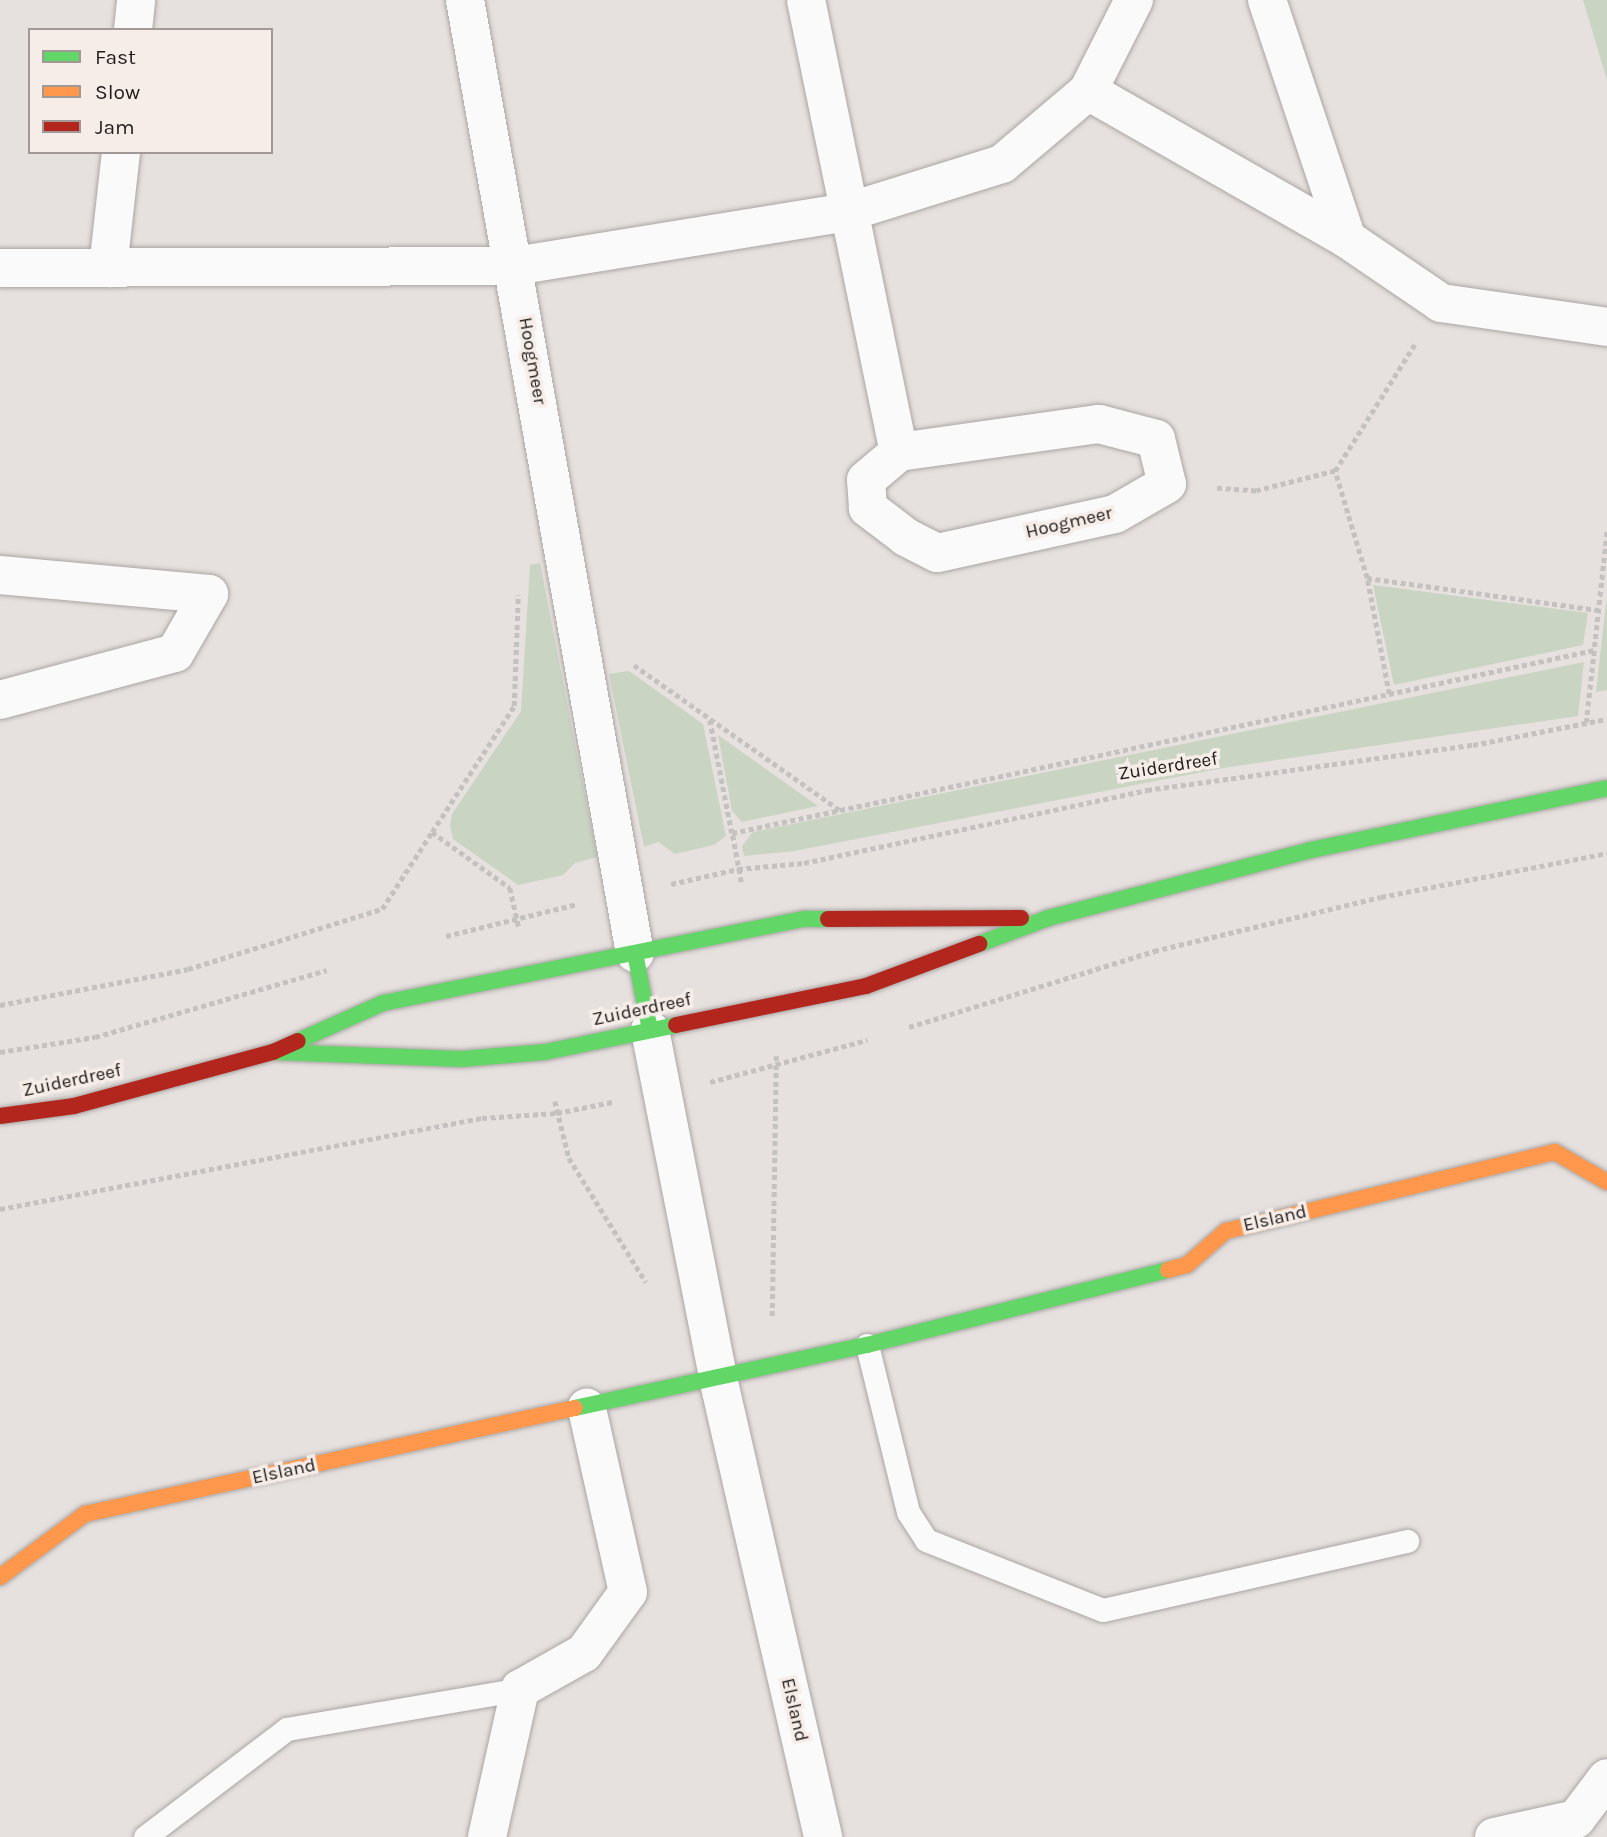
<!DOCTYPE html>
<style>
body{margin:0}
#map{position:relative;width:1607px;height:1837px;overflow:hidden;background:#e6e1de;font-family:Karla,sans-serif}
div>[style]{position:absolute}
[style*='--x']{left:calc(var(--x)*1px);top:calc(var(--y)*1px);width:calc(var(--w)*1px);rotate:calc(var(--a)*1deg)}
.green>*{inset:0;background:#cad4c3}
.path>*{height:4.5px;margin-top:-2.25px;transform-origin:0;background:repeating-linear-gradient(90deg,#c4c2c1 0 5px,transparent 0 8.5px)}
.roads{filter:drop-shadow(0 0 2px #aaa6a4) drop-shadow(0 0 2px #aaa6a4)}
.lane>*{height:23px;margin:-11.5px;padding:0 11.5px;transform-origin:11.5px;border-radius:11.5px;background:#fbfafa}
.street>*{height:38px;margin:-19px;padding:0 19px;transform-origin:19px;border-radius:19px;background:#fbfafa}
.fast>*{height:16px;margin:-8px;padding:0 8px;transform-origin:8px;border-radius:8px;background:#63d668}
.slow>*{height:16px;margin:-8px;padding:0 8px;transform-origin:8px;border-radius:8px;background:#ff974d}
.jam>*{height:16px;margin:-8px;padding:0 8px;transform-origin:8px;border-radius:8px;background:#b3261e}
span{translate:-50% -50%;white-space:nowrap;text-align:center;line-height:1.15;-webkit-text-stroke:7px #f6ede8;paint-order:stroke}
.street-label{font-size:19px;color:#1f1c1a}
.legend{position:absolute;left:28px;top:28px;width:245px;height:126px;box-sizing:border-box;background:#f6ede8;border:2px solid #a09996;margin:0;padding:9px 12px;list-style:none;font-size:21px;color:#1f1c1a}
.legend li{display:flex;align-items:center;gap:14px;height:35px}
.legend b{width:35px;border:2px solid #a09996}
</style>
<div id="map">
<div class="green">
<i style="clip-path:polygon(1583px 0,1607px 0,1607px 80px)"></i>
<i style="clip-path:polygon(540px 563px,597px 857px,575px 863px,563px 875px,518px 885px,453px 839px,450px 826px,452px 814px,521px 711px,530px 565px)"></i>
<i style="clip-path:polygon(1373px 585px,1588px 613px,1583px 645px,1394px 685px)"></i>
<i style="clip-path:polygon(1607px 598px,1607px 690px,1596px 692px,1605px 612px)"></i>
<i style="clip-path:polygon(1584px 662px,1578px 716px,1223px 768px,794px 851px,744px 856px,742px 846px,753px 832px)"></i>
<i style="clip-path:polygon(629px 671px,703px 724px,726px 836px,714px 845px,675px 854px,658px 842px,644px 847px,609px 674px)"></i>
<i style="clip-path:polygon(718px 735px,818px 806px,742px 822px,732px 811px)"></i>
</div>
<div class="path">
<i style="--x:1335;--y:471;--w:150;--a:-57.8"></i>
<i style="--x:1367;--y:578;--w:233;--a:7.9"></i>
<i style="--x:634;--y:665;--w:253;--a:35.2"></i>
<i style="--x:1389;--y:694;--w:210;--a:-12.1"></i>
<i style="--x:710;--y:720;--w:115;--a:79"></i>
<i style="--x:1586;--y:723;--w:195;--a:-83.8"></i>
<i style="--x:432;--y:832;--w:150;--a:-56.9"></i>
<i style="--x:514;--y:706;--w:111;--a:-87.9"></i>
<i style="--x:741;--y:882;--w:50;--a:-100.4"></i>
<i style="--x:732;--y:833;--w:672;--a:-11.95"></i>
<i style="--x:1389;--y:694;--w:118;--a:-100.7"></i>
<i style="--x:1367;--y:578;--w:112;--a:-106.7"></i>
<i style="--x:1335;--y:471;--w:81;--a:165.8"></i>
<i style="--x:1256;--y:491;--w:42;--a:-175.9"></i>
<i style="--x:671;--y:884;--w:69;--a:-12.6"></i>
<i style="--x:738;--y:869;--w:66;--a:-5.2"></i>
<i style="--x:804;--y:863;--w:351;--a:-12"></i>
<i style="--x:1147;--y:790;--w:329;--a:-7.9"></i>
<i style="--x:1473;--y:745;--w:136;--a:-11"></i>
<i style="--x:446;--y:936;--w:135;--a:-13.7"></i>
<i style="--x:0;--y:1005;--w:191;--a:-10.8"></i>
<i style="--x:188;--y:969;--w:203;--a:-17.2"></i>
<i style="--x:382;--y:909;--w:92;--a:-57"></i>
<i style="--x:432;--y:832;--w:96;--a:35.7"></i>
<i style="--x:510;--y:888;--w:41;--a:77.3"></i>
<i style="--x:909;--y:1027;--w:257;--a:-17.2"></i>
<i style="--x:1154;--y:951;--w:233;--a:-13.4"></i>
<i style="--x:1381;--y:897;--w:230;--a:-11"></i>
<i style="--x:0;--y:1052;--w:96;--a:-9"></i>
<i style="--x:95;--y:1037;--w:241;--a:-16.1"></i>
<i style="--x:710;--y:1082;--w:163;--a:-15"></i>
<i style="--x:555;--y:1101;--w:59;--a:76.2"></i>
<i style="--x:569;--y:1158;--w:146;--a:58.2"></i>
<i style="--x:0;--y:1209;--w:491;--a:-10.7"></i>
<i style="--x:482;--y:1118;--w:75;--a:-3.8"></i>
<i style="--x:557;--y:1113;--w:56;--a:-11.3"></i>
<i style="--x:772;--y:1316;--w:260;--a:-89.1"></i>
</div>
<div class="roads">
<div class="lane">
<i style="--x:867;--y:1345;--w:172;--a:76.2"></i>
<i style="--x:908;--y:1512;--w:33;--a:57"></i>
<i style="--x:926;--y:1540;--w:190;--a:21.6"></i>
<i style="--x:1103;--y:1610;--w:312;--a:-12.8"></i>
<i style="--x:145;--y:1837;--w:178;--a:-37.3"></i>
<i style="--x:287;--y:1729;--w:236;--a:-9.7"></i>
</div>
<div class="street">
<i style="--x:465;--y:0;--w:968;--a:79.89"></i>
<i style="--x:806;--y:0;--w:461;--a:78.4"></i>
<i style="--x:899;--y:452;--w:202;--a:-8"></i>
<i style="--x:1099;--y:424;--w:59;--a:14.7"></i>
<i style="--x:1156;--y:439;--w:46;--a:76.3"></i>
<i style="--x:1167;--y:484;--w:60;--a:150"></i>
<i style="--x:1115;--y:514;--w:182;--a:167.6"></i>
<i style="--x:937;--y:553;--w:35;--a:-153"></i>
<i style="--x:906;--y:537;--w:48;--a:-142.7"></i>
<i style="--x:868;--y:508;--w:28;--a:-94"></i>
<i style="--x:866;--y:480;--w:43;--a:-40.3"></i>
<i style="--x:1267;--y:0;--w:252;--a:71.5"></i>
<i style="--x:133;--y:30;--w:30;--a:-84"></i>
<i style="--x:1088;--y:91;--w:298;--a:29.7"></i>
<i style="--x:1347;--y:239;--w:114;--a:34.2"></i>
<i style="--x:1441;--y:303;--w:168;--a:8.2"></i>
<i style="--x:0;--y:268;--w:515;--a:-0.22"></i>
<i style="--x:515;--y:266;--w:337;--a:-9.2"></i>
<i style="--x:848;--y:212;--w:161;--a:-17.3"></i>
<i style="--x:1002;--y:164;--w:113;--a:-40.3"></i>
<i style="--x:1088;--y:91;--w:102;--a:-63.2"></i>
<i style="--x:108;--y:268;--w:117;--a:-83.6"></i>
<i style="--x:0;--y:575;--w:210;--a:5.2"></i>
<i style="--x:209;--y:594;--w:68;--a:120"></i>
<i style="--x:175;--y:653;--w:181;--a:165"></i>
<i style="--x:650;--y:1030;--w:355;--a:78.9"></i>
<i style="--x:718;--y:1378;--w:471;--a:77.1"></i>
<i style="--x:487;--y:1837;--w:152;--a:-77.4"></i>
<i style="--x:520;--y:1689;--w:73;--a:-29.4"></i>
<i style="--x:584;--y:1653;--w:75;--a:-54.2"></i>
<i style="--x:628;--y:1592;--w:189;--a:-102.6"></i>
<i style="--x:1494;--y:1837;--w:84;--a:-12.4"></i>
<i style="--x:1576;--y:1819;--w:51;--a:-52.9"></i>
</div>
<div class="fast">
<i style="--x:979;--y:944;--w:74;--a:-20.6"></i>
<i style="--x:1048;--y:918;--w:272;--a:-14.5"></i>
<i style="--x:1311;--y:850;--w:302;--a:-11.8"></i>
<i style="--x:635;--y:953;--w:78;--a:79"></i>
<i style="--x:298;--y:1041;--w:93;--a:-24.1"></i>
<i style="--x:383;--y:1003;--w:430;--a:-11.3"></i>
<i style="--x:805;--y:919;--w:23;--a:0"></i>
<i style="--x:273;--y:1052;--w:188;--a:2.1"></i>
<i style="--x:461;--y:1059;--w:84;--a:-4.8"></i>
<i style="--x:545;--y:1052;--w:134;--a:-11.6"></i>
<i style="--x:575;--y:1408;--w:299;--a:-12.2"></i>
<i style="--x:867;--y:1345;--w:310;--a:-14"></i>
</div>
<div class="slow">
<i style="--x:1168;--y:1270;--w:20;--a:-15"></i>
<i style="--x:1187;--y:1265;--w:52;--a:-41.1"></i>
<i style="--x:1226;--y:1231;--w:338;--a:-13.5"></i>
<i style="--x:1555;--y:1152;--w:60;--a:30"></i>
<i style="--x:0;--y:1577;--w:106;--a:-36.5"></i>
<i style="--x:85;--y:1514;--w:501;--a:-12.21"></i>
</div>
<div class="jam">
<i style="--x:828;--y:919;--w:193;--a:-0.3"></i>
<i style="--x:676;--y:1025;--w:194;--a:-11.6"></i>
<i style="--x:866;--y:986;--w:121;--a:-20.4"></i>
<i style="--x:0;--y:1116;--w:75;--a:-7.7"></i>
<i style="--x:74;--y:1106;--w:206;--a:-15.2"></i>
<i style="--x:273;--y:1052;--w:27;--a:-24"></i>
</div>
</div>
<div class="street-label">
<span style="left:532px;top:361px;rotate:80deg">Hoogmeer</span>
<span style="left:1069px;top:523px;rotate:-13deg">Hoogmeer</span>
<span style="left:1168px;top:767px;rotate:-9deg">Zuiderdreef</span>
<span style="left:642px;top:1010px;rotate:-12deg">Zuiderdreef</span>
<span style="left:72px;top:1081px;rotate:-12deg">Zuiderdreef</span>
<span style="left:1275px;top:1219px;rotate:-13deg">Elsland</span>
<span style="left:284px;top:1472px;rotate:-12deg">Elsland</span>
<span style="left:794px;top:1710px;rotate:77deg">Elsland</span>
</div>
<ul class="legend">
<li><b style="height:9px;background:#63d668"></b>Fast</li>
<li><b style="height:9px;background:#ff974d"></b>Slow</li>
<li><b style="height:9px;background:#b3261e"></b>Jam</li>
</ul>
</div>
